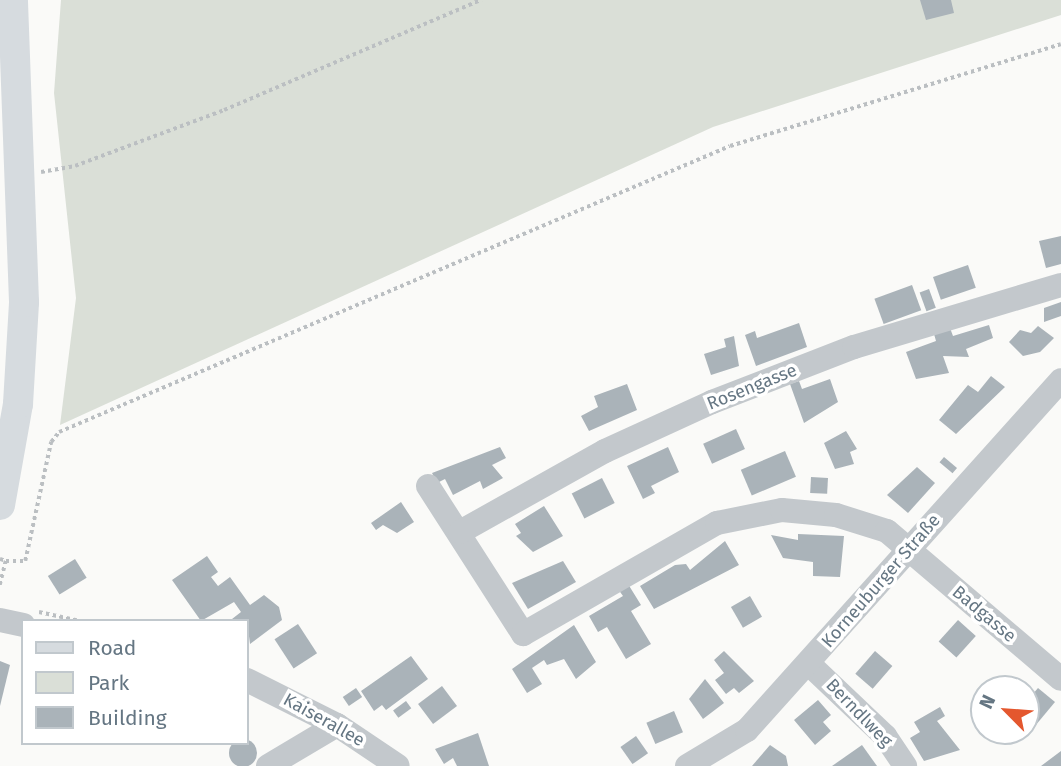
<!DOCTYPE html>
<meta charset="utf-8">
<style>
body{margin:0}
#map{position:relative;width:1061px;height:766px;overflow:hidden;background:#fafaf8;font-family:"Fira Sans",sans-serif}
div>[style]{position:absolute}
[style*='--x']{left:calc(var(--x)*1px);top:calc(var(--y)*1px);width:calc(var(--w)*1px);rotate:calc(var(--a)*1deg)}
.green>*{inset:0;background:#dadfd7}
.building>*{inset:0;background:#aab3b9;transform-origin:0 0}
.round{border-radius:50%}
.path>*{height:3.5px;margin-top:-1.75px;transform-origin:0;background:repeating-linear-gradient(90deg,#bbbfc2 0 3.5px,transparent 0 7px)}
.minor>*{height:24px;margin:-12px;padding:0 12px;transform-origin:12px;border-radius:12px;background:#c3c8cc}
.major>*{height:30px;margin:-15px;padding:0 15px;transform-origin:15px;border-radius:15px;background:#d6dbdf}
span{translate:-50% -50%;white-space:nowrap;text-align:center;line-height:1.15;-webkit-text-stroke:7px #fff;paint-order:stroke}
.street-label{font-size:18px;color:#657683}
.legend{position:absolute;left:21px;top:619px;width:228px;height:126px;box-sizing:border-box;background:#fff;border:2px solid #c1c8cd;margin:0;padding:9px 12px;list-style:none;font-size:21px;color:#657683}
.legend li{display:flex;align-items:center;gap:14px;height:35px}
.legend b{width:35px;border:2px solid #c1c8cd}
.north{position:absolute;left:970px;top:675px;width:70px;height:70px;box-sizing:border-box;background:#fff;border:2px solid #c1c8cd;border-radius:50%;rotate:295deg;font-size:19px;font-weight:700;line-height:28px;text-align:center;color:#657683}
.north::after{content:'';display:block;margin:auto;width:24px;height:32px;background:#e4572e;clip-path:polygon(50% 0,100% 100%,50% 72%,0 100%)}
</style>
<div id="map">
<div class="green">
<i style="clip-path:polygon(61px 0,1061px 0,1061px 15px,713px 127px,60px 425px,76px 298px,54px 93px)"></i>
</div>
<div class="building">
<i style="clip-path:polygon(920px 0,951px 0,954px 13px,926px 20px)"></i>
<i style="clip-path:polygon(1061px 236px,1061px 264px,1046px 268px,1039px 241px)"></i>
<i style="left:968px;top:265px;width:24px;height:37px;rotate:71deg"></i>
<i style="left:912px;top:285px;width:27px;height:40px;rotate:70deg"></i>
<i style="left:929px;top:289px;width:20px;height:10px;rotate:70deg"></i>
<i style="clip-path:polygon(1061px 302px,1061px 316px,1044px 322px,1044px 308px)"></i>
<i style="clip-path:polygon(799px 323px,807px 347px,756px 366px,745px 335px,755px 331px,757px 338px)"></i>
<i style="clip-path:polygon(989px 325px,993px 338px,966px 349px,969px 357px,943px 356px,949px 373px,916px 379px,906px 352px,936px 341px,934px 334px,950px 328px,953px 336px)"></i>
<i style="clip-path:polygon(1038px 326px,1054px 338px,1040px 352px,1023px 356px,1009px 342px,1020px 330px,1031px 333px)"></i>
<i style="clip-path:polygon(734px 336px,739px 366px,711px 375px,704px 354px,726px 347px,724px 339px)"></i>
<i style="clip-path:polygon(991px 376px,1005px 387px,956px 434px,939px 420px,968px 385px,978px 392px)"></i>
<i style="clip-path:polygon(830px 379px,838px 402px,804px 423px,790px 384px,799px 381px,802px 389px)"></i>
<i style="clip-path:polygon(627px 384px,637px 410px,589px 431px,581px 416px,598px 407px,594px 396px)"></i>
<i style="left:736px;top:429px;width:22px;height:36px;rotate:66deg"></i>
<i style="clip-path:polygon(846px 431px,857px 449px,850px 452px,854px 464px,835px 469px,824px 443px)"></i>
<i style="clip-path:polygon(500px 447px,506px 458px,492px 465px,503px 478px,483px 489px,480px 481px,453px 495px,445px 479px,437px 483px,432px 473px)"></i>
<i style="clip-path:polygon(668px 447px,679px 472px,651px 486px,655px 493px,643px 499px,627px 466px)"></i>
<i style="left:785px;top:451px;width:28px;height:48px;rotate:67deg"></i>
<i style="left:944px;top:457px;width:17px;height:7px;rotate:40deg"></i>
<i style="clip-path:polygon(917px 467px,935px 483px,908px 513px,887px 495px)"></i>
<i style="left:811px;top:477px;width:17px;height:16px;rotate:3deg"></i>
<i style="left:602px;top:478px;width:28px;height:34px;rotate:63deg"></i>
<i style="clip-path:polygon(401px 502px,414px 522px,397px 533px,383px 525px,376px 530px,371px 523px)"></i>
<i style="clip-path:polygon(544px 506px,563px 536px,533px 552px,516px 536px,521px 533px,515px 524px)"></i>
<i style="clip-path:polygon(798px 534px,844px 536px,840px 577px,813px 576px,813px 562px,783px 558px,771px 535px,798px 540px)"></i>
<i style="clip-path:polygon(725px 541px,739px 565px,654px 609px,640px 586px,675px 565px,686px 564px,690px 570px)"></i>
<i style="clip-path:polygon(207px 556px,218px 572px,211px 577px,218px 586px,230px 577px,250px 605px,264px 595px,279px 607px,282px 620px,250px 644px,247px 621px,232px 619px,241px 612px,234px 602px,201px 621px,172px 580px)"></i>
<i style="left:75px;top:559px;width:22px;height:32px;rotate:58deg"></i>
<i style="clip-path:polygon(563px 561px,576px 582px,528px 609px,512px 583px)"></i>
<i style="clip-path:polygon(628px 584px,641px 605px,631px 611px,651px 644px,626px 659px,607px 627px,598px 632px,589px 616px,623px 596px,618px 589px)"></i>
<i style="left:750px;top:596px;width:24px;height:22px;rotate:60deg"></i>
<i style="left:958px;top:620px;width:24px;height:29px;rotate:42deg"></i>
<i style="left:298px;top:624px;width:35px;height:28px;rotate:57deg"></i>
<i style="clip-path:polygon(574px 625px,596px 662px,576px 679px,564px 659px,547px 665px,544px 660px,532px 668px,542px 684px,527px 693px,512px 669px)"></i>
<i style="clip-path:polygon(724px 651px,754px 681px,739px 693px,734px 688px,726px 694px,715px 680px,724px 673px,714px 660px)"></i>
<i style="left:875px;top:651px;width:23px;height:30px;rotate:41deg"></i>
<i style="clip-path:polygon(411px 656px,428px 679px,386px 710px,382px 705px,374px 711px,361px 691px)"></i>
<i style="clip-path:polygon(0 661px,10px 665px,0 706px)"></i>
<i style="clip-path:polygon(705px 679px,724px 703px,703px 719px,689px 699px)"></i>
<i style="left:442px;top:686px;width:25px;height:30px;rotate:53deg"></i>
<i style="left:356px;top:688px;width:11px;height:16px;rotate:56deg"></i>
<i style="clip-path:polygon(1038px 688px,1055px 702px,1030px 732px,1026px 702px)"></i>
<i style="clip-path:polygon(818px 700px,831px 715px,823px 722px,831px 731px,815px 745px,794px 720px)"></i>
<i style="left:406px;top:701px;width:9px;height:16px;rotate:54deg"></i>
<i style="clip-path:polygon(940px 707px,945px 716px,937px 721px,960px 750px,924px 761px,910px 738px,920px 732px,914px 722px)"></i>
<i style="left:674px;top:711px;width:23px;height:30px;rotate:67deg"></i>
<i style="clip-path:polygon(478px 733px,489px 766px,457px 766px,453px 758px,444px 764px,435px 749px)"></i>
<i style="left:636px;top:736px;width:21px;height:19px;rotate:55deg"></i>
<i class="round" style="left:229px;top:739px;width:28px;height:28px"></i>
<i style="clip-path:polygon(770px 745px,786px 756px,788px 766px,752px 766px)"></i>
<i style="clip-path:polygon(862px 745px,877px 766px,832px 766px)"></i>
<i style="clip-path:polygon(1061px 751px,1061px 766px,1041px 766px)"></i>
</div>
<div class="path">
<i style="--x:41;--y:172;--w:35;--a:-10"></i>
<i style="--x:75;--y:166;--w:159;--a:-20.6"></i>
<i style="--x:224;--y:110;--w:280;--a:-23.2"></i>
<i style="--x:0;--y:559;--w:6;--a:18"></i>
<i style="--x:6;--y:561;--w:25;--a:104"></i>
<i style="--x:6;--y:561;--w:19;--a:0"></i>
<i style="--x:25;--y:561;--w:122;--a:-77.7"></i>
<i style="--x:51;--y:442;--w:13;--a:-51"></i>
<i style="--x:59;--y:432;--w:729;--a:-23.09"></i>
<i style="--x:730;--y:146;--w:346;--a:-17.1"></i>
<i style="--x:39;--y:612;--w:42;--a:12.4"></i>
</div>
<div class="minor">
<i style="--x:428;--y:486;--w:176;--a:57.3"></i>
<i style="--x:523;--y:634;--w:224;--a:-29.8"></i>
<i style="--x:717;--y:523;--w:66;--a:-11.3"></i>
<i style="--x:782;--y:510;--w:54;--a:5.3"></i>
<i style="--x:836;--y:515;--w:53;--a:17.4"></i>
<i style="--x:887;--y:531;--w:228;--a:40.4"></i>
<i style="--x:460;--y:532;--w:166;--a:-29.2"></i>
<i style="--x:605;--y:451;--w:118;--a:-24.6"></i>
<i style="--x:712;--y:402;--w:152;--a:-21.2"></i>
<i style="--x:854;--y:347;--w:216;--a:-16.7"></i>
<i style="--x:0;--y:620;--w:24;--a:12"></i>
<i style="--x:809;--y:664;--w:105;--a:43.5"></i>
<i style="--x:885;--y:736;--w:36;--a:56"></i>
<i style="--x:247;--y:680;--w:101;--a:26.6"></i>
<i style="--x:337;--y:725;--w:73;--a:33.9"></i>
<i style="--x:268;--y:766;--w:80;--a:-30.7"></i>
<i style="--x:687;--y:766;--w:70;--a:-31"></i>
<i style="--x:747;--y:730;--w:470;--a:-48.1"></i>
</div>
<div class="major">
<i style="--x:0;--y:505;--w:103;--a:-79.9"></i>
<i style="--x:18;--y:404;--w:102;--a:-86.6"></i>
<i style="--x:24;--y:302;--w:302;--a:-92.1"></i>
</div>
<div class="street-label">
<span style="left:752px;top:387px;rotate:-22deg">Rosengasse</span>
<span style="left:881px;top:581px;rotate:-49deg">Korneuburger Straße</span>
<span style="left:984px;top:614px;rotate:40deg">Badgasse</span>
<span style="left:859px;top:713px;rotate:46deg">Berndlweg</span>
<span style="left:324px;top:720px;rotate:29deg">Kaiserallee</span>
</div>
<ul class="legend">
<li><b style="height:9px;background:#d6dbdf"></b>Road</li>
<li><b style="height:19px;background:#dadfd7"></b>Park</li>
<li><b style="height:19px;background:#aab3b9"></b>Building</li>
</ul>
<div class="north">N</div>
</div>
